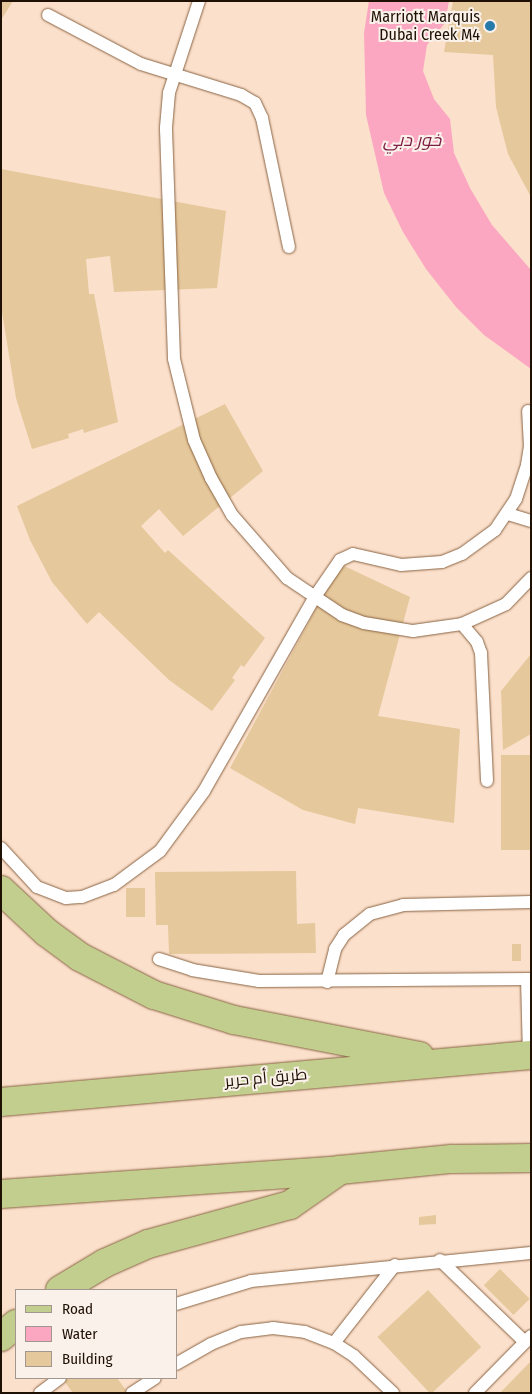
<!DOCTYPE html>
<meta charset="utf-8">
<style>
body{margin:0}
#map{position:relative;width:532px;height:1394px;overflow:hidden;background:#fbe0cb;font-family:"Fira Sans Condensed",Cairo,sans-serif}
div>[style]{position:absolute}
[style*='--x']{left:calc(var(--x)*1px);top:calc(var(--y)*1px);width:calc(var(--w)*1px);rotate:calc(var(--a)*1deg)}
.water>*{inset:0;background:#fca7c2}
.building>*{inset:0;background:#e5c89b;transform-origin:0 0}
.roads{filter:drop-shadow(0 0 1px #896343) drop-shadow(0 0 1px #896343)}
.lane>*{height:12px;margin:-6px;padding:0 6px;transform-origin:6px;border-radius:6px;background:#fff}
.primary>*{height:28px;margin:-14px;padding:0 14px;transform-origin:14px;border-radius:14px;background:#c1ce8d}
.dots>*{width:14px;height:14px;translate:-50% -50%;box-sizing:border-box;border:2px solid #faf1ea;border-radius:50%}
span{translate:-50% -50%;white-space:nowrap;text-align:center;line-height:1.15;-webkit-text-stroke:4px #faf1ea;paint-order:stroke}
.poi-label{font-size:16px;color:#1f1004}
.right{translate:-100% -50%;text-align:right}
.street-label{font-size:16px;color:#1f1004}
.water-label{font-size:18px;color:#7d1d46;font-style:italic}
.frame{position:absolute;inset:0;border:2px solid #1f1004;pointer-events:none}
.legend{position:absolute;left:15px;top:1289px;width:162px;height:90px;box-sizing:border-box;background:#faf1ea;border:1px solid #a2978e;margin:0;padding:6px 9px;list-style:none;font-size:15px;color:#1f1004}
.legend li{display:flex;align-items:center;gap:10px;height:25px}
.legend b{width:25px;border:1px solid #a2978e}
</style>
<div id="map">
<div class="water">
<i style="clip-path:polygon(369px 1px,449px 1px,445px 23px,427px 45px,423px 71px,434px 99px,450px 119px,454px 153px,470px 188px,492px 225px,531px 270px,531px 369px,484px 335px,456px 307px,426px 269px,403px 232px,384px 193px,366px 115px,364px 33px)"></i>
</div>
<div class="building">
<i style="clip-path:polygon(1px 1px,13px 1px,1px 20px)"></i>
<i style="clip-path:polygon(453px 1px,531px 1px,531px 197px,508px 154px,496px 107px,493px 55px,444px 52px)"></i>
<i style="clip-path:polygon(1px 169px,226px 211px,217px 288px,114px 292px,110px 256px,86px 259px,89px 294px,94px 294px,118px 422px,84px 433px,83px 429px,68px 434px,69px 438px,32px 449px,16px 398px,1px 306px)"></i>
<i style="clip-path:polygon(225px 404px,263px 471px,183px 536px,159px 509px,141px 526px,165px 553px,168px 550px,265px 638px,244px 667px,241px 665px,232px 678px,235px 680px,212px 711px,169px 680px,99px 612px,87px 624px,52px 582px,30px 540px,17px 506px)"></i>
<i style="clip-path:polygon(340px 564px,410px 597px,378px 716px,460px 729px,454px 823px,358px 808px,355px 824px,303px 810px,230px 768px)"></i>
<i style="clip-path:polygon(531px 654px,531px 734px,503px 750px,501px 691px)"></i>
<i style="left:531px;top:755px;width:95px;height:30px;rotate:90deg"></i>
<i style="clip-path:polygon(296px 871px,297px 924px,315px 923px,316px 953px,169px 954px,168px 925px,156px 925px,155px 872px)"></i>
<i style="left:126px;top:888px;width:19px;height:29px"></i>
<i style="left:512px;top:944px;width:9px;height:17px"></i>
<i style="clip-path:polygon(436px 1215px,436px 1224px,419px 1225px,419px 1217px)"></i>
<i style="left:500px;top:1269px;width:42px;height:23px;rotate:45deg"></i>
<i style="left:428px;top:1290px;width:78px;height:69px;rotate:47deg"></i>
<i style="clip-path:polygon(531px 1361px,531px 1393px,500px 1393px)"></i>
<i style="clip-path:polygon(62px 1378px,117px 1378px,128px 1393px,73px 1393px)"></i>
</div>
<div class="roads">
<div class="lane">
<i style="--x:199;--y:1;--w:97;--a:108.1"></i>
<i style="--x:169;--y:93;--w:36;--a:95"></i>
<i style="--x:166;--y:129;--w:230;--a:88"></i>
<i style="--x:174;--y:359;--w:83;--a:76.1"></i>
<i style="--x:194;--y:440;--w:42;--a:65.9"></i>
<i style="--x:211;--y:478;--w:43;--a:60.4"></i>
<i style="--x:232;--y:515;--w:84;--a:48.9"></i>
<i style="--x:287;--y:578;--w:66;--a:33.9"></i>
<i style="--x:342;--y:615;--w:23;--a:20"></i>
<i style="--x:364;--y:623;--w:50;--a:9.3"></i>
<i style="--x:413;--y:631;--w:49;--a:-8.1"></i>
<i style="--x:462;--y:624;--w:48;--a:-24.4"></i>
<i style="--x:506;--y:604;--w:36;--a:-46"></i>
<i style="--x:48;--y:15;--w:105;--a:27.8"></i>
<i style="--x:141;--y:64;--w:105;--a:17.2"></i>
<i style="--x:241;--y:95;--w:16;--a:30"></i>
<i style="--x:255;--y:103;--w:17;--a:65"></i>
<i style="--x:262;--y:118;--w:132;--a:78.2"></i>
<i style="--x:508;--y:514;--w:24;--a:17"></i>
<i style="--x:462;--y:624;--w:23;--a:50"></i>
<i style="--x:477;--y:642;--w:12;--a:70"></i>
<i style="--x:481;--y:653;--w:128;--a:87.3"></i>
<i style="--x:1;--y:848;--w:53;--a:47.3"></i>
<i style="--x:37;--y:887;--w:31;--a:21"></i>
<i style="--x:66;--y:898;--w:16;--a:-4"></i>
<i style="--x:82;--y:897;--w:34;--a:-21"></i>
<i style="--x:114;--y:885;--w:57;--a:-36.5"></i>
<i style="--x:160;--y:851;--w:74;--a:-53.7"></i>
<i style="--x:204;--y:791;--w:222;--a:-60.3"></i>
<i style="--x:314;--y:598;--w:46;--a:-55.6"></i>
<i style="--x:340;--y:560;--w:14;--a:-25"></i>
<i style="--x:353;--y:554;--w:49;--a:12.9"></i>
<i style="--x:401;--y:565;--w:41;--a:-4.2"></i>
<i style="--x:442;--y:562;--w:22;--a:-22"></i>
<i style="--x:462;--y:554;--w:41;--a:-36"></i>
<i style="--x:495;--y:530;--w:37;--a:-56"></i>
<i style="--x:516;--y:499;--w:36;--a:-72"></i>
<i style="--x:527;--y:465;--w:18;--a:-81"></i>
<i style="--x:530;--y:447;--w:36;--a:-93"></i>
<i style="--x:159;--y:959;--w:35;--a:18"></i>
<i style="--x:192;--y:970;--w:68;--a:9.3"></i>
<i style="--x:259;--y:981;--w:272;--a:-0.4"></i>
<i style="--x:527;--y:979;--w:76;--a:88.5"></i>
<i style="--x:327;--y:982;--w:34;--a:-76"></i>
<i style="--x:335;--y:949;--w:17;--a:-57"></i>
<i style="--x:344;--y:935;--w:33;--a:-39"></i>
<i style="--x:370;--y:914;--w:34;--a:-15"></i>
<i style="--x:403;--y:905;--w:128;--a:-1.3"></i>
<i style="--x:440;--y:1260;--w:118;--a:44"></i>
<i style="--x:176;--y:1304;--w:78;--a:-17"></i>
<i style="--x:251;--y:1281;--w:281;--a:-5.7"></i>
<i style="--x:334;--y:1343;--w:99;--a:-52"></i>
<i style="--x:176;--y:1364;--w:40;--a:-29.7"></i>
<i style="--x:211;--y:1344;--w:32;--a:-22"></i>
<i style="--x:241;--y:1332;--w:32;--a:-7"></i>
<i style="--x:273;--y:1328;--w:32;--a:7"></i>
<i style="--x:305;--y:1332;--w:31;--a:21"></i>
<i style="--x:334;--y:1343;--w:24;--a:33"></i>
<i style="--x:354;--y:1356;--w:54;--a:43.5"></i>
<i style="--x:40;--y:1393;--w:25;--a:-37"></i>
<i style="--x:132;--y:1393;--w:27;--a:-33"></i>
<i style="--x:475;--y:1393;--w:80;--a:-45.5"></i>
</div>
<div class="primary">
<i style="--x:1;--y:890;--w:62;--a:43"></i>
<i style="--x:46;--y:932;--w:42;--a:36.3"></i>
<i style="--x:80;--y:957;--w:83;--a:27.2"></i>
<i style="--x:154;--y:995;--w:84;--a:17.4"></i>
<i style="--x:234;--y:1020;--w:189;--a:11"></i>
<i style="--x:1;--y:1102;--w:532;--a:-5.07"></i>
<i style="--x:1;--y:1194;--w:340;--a:-4"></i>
<i style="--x:340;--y:1170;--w:112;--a:-5.7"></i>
<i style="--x:451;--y:1159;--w:80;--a:-0.7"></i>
<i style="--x:60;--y:1290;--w:52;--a:-31"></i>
<i style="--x:105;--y:1263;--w:47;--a:-23.8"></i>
<i style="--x:148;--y:1244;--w:147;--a:-15.4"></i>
<i style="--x:290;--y:1205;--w:61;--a:-35"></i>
<i style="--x:1;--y:1337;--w:20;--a:-41"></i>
</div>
</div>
<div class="dots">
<i style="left:490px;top:26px;background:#277aaa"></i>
</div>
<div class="poi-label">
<span class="right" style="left:480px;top:26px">Marriott Marquis<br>Dubai Creek M4</span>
</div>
<div class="street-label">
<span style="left:266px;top:1078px;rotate:-5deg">طريق أم حرير</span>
</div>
<div class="water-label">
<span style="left:412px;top:140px">خور دبي</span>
</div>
<div class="frame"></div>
<ul class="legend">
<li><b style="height:6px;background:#c1ce8d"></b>Road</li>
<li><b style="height:14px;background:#fca7c2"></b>Water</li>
<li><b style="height:14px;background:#e5c89b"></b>Building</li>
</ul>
</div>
